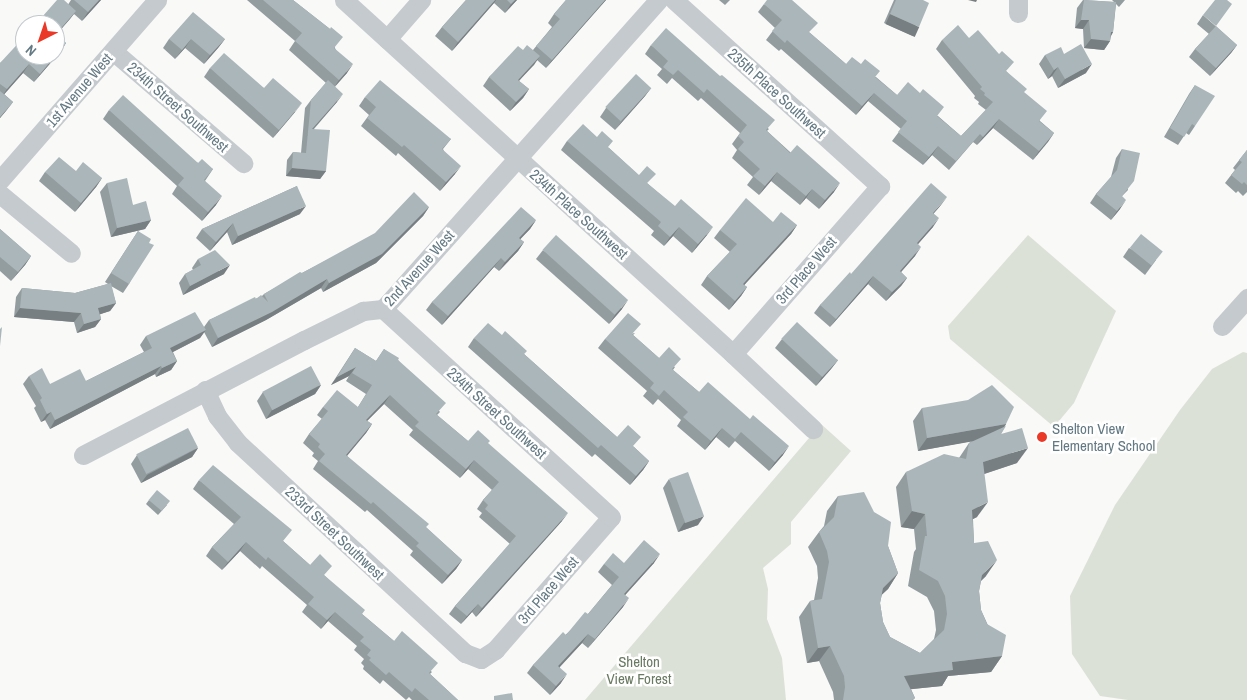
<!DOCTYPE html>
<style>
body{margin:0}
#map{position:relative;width:1247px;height:700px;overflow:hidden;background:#f9f9f7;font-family:"Archivo Narrow",sans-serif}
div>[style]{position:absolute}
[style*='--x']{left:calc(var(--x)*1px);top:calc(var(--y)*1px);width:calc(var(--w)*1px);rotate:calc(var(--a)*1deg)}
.green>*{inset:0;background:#dce1d7}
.street>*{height:19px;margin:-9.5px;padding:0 9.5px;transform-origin:9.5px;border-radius:9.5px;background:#c4cacd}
.wall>*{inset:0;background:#939da0}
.shaded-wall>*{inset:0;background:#787f82;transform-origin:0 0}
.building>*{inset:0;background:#abb6ba;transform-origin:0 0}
.dots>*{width:14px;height:14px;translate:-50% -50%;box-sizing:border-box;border:2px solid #fff;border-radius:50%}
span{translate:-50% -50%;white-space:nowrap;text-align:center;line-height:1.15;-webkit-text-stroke:5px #fff;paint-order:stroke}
.street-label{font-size:15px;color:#637983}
.poi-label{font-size:15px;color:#637983}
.left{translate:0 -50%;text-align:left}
.park-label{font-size:15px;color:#6a7a62}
.north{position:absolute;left:15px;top:15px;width:50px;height:50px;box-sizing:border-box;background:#fff;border:1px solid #c1c9cd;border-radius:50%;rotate:221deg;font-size:14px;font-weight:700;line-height:20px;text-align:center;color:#637983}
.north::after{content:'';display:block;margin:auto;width:18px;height:22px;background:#ea3926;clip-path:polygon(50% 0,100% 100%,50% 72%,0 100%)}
</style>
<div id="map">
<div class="green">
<i style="clip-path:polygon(1028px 235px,1116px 311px,1074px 403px,1054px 427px,950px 339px,948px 326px)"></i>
<i style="clip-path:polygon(1243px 352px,1247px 353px,1247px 700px,1128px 700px,1100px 696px,1072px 654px,1070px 596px,1115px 505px,1180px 410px,1212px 369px)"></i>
<i style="clip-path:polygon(821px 424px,851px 451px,791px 522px,791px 544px,763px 568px,768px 589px,767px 619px,782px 658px,786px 700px,585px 700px)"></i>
</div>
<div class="street">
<i style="--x:344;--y:0;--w:526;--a:42.3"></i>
<i style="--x:733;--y:354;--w:110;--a:43.2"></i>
<i style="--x:674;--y:0;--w:278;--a:42.1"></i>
<i style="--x:880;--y:186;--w:223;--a:131.2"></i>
<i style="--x:1018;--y:0;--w:13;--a:90"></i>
<i style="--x:387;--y:39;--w:52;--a:-48.9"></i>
<i style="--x:113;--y:51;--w:172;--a:40.7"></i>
<i style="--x:0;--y:180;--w:239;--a:-48.9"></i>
<i style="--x:0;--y:194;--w:92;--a:39.7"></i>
<i style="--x:1222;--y:326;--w:38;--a:-48"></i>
<i style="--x:205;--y:390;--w:29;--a:65"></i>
<i style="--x:217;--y:416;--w:33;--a:52"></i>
<i style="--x:237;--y:442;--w:311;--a:42.8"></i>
<i style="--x:465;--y:653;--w:17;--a:21"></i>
<i style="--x:481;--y:659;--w:17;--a:-33"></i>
<i style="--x:495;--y:650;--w:176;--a:-48.9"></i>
<i style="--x:611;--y:517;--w:309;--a:-137.6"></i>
<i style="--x:83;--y:455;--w:249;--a:-27.5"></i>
<i style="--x:304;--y:340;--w:66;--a:-26.2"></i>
<i style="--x:363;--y:311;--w:20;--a:-6"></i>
<i style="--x:383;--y:309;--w:414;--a:-48.3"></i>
</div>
<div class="wall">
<i style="clip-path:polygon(71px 0,101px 0,82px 21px,74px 14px,56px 35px,66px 43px,60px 52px,34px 82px,23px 73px,4px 94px,13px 102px,0 118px,0 63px,55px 25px)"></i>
<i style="clip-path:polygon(247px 0,293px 0,330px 29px,335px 48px,347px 73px,335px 86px,337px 102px,314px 129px,326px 171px,320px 179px,286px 176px,287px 160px,293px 152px,301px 153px,305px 108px,311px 100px,326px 83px,289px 50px,295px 41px)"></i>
<i style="clip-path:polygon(466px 0,517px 0,505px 13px,494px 3px,452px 51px,435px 36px,442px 27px)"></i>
<i style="clip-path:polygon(566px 0,606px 0,546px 68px,537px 60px,519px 81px,529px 89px,523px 98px,510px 111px,483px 86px,489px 77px,523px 50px,533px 50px,552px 27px,548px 23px,554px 14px)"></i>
<i style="clip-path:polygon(719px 0,730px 0,725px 5px)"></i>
<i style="clip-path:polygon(894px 0,923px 0,913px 36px,884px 23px)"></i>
<i style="clip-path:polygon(1083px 0,1114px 2px,1112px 0,1125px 0,1119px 7px,1116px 4px,1113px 32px,1111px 36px,1110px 41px,1104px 50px,1084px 48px,1083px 29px,1075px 28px,1077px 8px)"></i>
<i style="clip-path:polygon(764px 4px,810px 33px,846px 64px,876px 77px,897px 95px,938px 116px,961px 136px,986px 110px,978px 104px,979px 102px,974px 98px,975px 96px,936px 49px,942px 40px,969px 38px,1007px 72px,1024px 93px,1040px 121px,1054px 133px,1033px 160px,993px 128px,977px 145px,973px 142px,949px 170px,932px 155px,923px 165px,892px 141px,901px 129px,868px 101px,856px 115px,781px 49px,779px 51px,766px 40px,775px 28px,758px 12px)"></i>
<i style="clip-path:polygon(1203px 15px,1237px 45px,1231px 53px,1210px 76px,1189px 57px,1195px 49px,1209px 34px,1197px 24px)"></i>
<i style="clip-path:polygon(169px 39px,225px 39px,218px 48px,204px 64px,185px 48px,175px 59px,163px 48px)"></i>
<i style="clip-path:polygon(651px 45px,769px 129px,767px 131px,834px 192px,819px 209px,806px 198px,800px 205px,771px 181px,759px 195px,747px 185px,753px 177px,732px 158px,737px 150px,732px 144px,740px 133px,701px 98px,698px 101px,672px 78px,667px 84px,657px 75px,662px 69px,645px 54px)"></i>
<i style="clip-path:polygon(1064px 54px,1086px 73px,1058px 88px,1052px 76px,1048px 79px,1039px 64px,1045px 55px)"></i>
<i style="clip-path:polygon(210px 68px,264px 88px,295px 112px,273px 138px,204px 77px)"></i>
<i style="clip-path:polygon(1195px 85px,1195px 126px,1189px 135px,1186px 133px,1178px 145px,1164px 137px,1189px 94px)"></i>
<i style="clip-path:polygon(651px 88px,645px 96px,615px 130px,600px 117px,606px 108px)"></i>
<i style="clip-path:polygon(365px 97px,451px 139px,443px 149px,455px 174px,440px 191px,398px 153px,396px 156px,361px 126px,369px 115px,359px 106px)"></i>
<i style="clip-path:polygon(109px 110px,198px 163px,213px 169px,205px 181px,216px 205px,202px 221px,172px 194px,177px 186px,103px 119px)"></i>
<i style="clip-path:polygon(567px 141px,609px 148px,648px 184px,707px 235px,692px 253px,673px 236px,664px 246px,651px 235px,654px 231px,561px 150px)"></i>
<i style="clip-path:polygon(1122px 149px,1128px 190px,1122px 196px,1120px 209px,1111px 220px,1090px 203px,1096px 194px,1111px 177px,1116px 158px)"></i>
<i style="clip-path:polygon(1247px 150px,1247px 192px,1243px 196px,1238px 191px,1236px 193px,1225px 183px,1235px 170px,1233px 168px)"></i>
<i style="clip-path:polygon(45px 172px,102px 178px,96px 187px,75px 212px,39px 181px)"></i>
<i style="clip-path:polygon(107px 183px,133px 205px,151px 220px,145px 229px,111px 237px,100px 192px)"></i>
<i style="clip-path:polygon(297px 186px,300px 214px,232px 245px,227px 232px,210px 251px,196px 238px,202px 229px)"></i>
<i style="clip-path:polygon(941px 205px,934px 213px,933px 227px,918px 244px,915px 256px,901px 272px,907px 278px,901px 286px,886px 301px,868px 284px,830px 327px,814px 313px,820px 305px)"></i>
<i style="clip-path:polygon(429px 207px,423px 216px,376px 263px,323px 292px,321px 288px,266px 320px,212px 347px,204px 332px,200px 338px,173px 352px,177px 361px,171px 370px,156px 377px,155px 374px,50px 429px,45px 420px,41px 422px,34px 408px,36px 406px,23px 384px,29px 376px,50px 384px,86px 381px,144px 352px,140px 345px,146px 336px,204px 327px,209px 320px,262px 296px,264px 294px,302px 273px)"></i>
<i style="clip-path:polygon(536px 220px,530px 229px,520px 239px,524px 242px,518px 251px,499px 271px,494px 267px,442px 325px,426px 310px,432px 302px)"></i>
<i style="clip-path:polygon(773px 222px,797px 225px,791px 234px,744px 285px,747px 287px,741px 296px,729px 310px,701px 285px,707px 276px,730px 252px,714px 238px,720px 230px)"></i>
<i style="clip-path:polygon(0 229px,31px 256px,25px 265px,11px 281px,0 271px)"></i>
<i style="clip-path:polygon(138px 231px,149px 243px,129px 284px,123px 293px,111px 286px,116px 303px,110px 311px,100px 314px,101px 319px,95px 327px,77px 333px,74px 322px,14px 317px,16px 297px,22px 288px,75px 293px,108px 284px,105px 282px)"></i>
<i style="clip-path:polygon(1129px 248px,1156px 260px,1145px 275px,1123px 257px)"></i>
<i style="clip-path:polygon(543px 250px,622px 309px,609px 324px,536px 259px)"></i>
<i style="clip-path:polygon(198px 259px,224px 274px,183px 295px,179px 283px,185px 274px,193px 270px,192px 268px)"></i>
<i style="clip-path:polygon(635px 333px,633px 335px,659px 358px,675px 367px,673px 370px,699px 392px,783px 455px,769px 471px,735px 441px,729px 448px,716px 437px,705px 450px,677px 426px,681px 420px,658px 399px,653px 405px,643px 396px,647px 391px,598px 348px,605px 339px)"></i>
<i style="clip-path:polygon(474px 338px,524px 354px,617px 437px,634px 447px,649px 461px,643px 470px,630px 485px,595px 454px,592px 457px,468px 347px)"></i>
<i style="clip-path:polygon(782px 339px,838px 360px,831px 369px,816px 386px,775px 348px)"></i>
<i style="clip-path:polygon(355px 348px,376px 361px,384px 349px,398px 360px,440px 412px,437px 415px,468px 441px,488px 444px,562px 521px,476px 617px,472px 612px,461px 624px,449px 614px,455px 606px,510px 544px,479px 517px,482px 513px,477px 509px,483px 500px,492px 490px,468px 469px,460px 478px,409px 435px,413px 430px,384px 404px,367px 421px,372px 424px,366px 433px,347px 456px,462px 560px,456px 569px,442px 584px,410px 555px,413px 551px,367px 510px,365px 512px,313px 469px,318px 461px,312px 456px,314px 453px,303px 443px,309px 434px,322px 419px,317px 415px,323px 407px,358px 407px,366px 394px,346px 381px,349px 376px,331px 385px)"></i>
<i style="clip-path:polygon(321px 385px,315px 394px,266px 419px,257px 401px,263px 392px)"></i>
<i style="clip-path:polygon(922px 408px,1006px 424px,1001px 434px,1017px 463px,984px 474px,977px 517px,973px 519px,974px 543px,986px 576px,981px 581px,979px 591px,981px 610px,1002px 656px,991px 672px,948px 676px,942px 686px,911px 689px,915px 698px,913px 700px,834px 700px,833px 692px,819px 661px,807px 663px,799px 617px,810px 601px,814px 600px,818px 578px,817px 566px,808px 547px,819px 532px,824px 526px,827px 511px,838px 496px,888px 546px,898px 573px,888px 589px,882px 594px,880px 603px,883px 622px,890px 637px,920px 653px,934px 639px,936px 630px,934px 611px,927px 597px,908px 586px,914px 552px,916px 549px,914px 529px,901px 527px,896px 487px,906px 472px,959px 458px,969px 443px,972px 441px,918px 451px,913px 421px)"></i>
<i style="clip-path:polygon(198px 448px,192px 457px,141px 483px,131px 464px,137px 455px)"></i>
<i style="clip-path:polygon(669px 479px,698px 525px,678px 532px,663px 488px)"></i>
<i style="clip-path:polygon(199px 480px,283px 541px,310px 565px,325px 576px,362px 614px,394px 641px,432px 672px,430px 674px,458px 700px,412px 700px,409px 697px,406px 700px,383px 680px,380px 684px,363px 669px,364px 666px,361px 663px,364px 659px,354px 650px,357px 646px,328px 621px,321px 629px,302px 612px,307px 605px,262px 566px,260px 569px,240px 551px,222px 570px,206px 556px,212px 547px,234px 524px,193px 489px)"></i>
<i style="clip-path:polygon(149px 500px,167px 505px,158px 515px,146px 504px)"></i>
<i style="clip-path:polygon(654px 563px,625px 595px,623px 607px,588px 648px,582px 643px,560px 667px,561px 683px,550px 695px,527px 673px,533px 665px,588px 614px,612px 585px,598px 572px,604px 564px)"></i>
</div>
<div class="shaded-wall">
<i style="clip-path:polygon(99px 0,101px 0,82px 21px,88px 12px)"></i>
<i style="clip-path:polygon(495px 0,496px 0,494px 3px,452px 51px,458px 42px)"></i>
<i style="clip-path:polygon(515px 0,517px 0,505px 13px,511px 4px)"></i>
<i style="clip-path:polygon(605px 0,606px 0,546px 68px,552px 60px)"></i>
<i style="clip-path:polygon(968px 0,977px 0,976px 2px)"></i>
<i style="clip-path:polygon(76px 11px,70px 19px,55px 36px,55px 35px)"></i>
<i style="left:890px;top:14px;width:32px;height:11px;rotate:24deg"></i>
<i style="clip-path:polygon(1081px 20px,1089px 20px,1083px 29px,1075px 28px)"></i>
<i style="clip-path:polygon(1111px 32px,1113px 32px,1108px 41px,1110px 41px,1104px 50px,1084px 48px,1091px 39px)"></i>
<i style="clip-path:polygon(191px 39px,185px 48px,175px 59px,182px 50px)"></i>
<i style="clip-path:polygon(225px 39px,218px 48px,204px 64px,210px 55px)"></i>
<i style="clip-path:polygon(66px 43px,60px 52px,34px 82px,40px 74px)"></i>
<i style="clip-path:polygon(1237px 45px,1231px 53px,1210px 76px,1216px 68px)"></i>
<i style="clip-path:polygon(540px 56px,534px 65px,512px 88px,518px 80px)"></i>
<i style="clip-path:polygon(29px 64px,23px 73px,1px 98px,7px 89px)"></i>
<i style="clip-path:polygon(353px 64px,347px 73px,333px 89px,339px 80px)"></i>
<i style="clip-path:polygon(1092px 64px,1086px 73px,1058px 88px,1065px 79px)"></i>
<i style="clip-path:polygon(1058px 67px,1052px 76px,1048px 79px,1054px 70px)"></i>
<i style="clip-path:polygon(651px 88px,645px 96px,615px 130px,622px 121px)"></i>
<i style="clip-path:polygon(529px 89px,523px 98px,510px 111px,516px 102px)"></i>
<i style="clip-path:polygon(874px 93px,868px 101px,856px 115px,862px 106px)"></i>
<i style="clip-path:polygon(343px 94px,337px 102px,306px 137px,312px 129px)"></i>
<i style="clip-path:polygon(13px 102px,6px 111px,0 118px,0 117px)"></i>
<i style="clip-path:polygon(302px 103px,295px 112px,273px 138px,279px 130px)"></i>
<i style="clip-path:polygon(999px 119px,993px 128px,977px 145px,983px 137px)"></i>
<i style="clip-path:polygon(1054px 133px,1048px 142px,1033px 160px,1039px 151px)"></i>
<i style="clip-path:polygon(938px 146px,932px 155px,923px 165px,929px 157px)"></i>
<i style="clip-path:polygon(461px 166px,455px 174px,440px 191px,446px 182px)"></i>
<i style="clip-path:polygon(292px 168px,326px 171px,320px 179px,286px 176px)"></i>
<i style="clip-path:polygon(777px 172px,771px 181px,759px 195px,765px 186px)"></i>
<i style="clip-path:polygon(102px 178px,96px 187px,75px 212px,81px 203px)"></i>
<i style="clip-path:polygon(840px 183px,834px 192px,819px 209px,825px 200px)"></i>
<i style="clip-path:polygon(812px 189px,806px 198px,800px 205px,806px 196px)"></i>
<i style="clip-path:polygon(222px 196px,216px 205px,202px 221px,208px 212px)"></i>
<i style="clip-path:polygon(947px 197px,941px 205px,927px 221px,933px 213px)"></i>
<i style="clip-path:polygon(1126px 200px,1120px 209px,1111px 220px,1117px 211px)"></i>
<i style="clip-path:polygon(306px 206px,300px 214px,232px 245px,238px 236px)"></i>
<i style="clip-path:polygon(429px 207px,423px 216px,376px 263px,323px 292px,329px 283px)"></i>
<i style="clip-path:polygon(939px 218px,933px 227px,911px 252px,917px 243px)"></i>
<i style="clip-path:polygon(151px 220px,145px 229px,111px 237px,117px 228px)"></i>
<i style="clip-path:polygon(536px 220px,530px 229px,513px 247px,519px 238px)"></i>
<i style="clip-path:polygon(233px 223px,227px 232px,210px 251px,216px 242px)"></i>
<i style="clip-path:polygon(797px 225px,791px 234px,737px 293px,743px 284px)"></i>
<i style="clip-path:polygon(679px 227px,673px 236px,664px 246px,670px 237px)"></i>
<i style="clip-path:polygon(713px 227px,707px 235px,692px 253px,698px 244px)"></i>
<i style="clip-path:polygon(524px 242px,518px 251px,499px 271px,505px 262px)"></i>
<i style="clip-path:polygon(921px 247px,915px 256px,894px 280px,900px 271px)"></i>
<i style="clip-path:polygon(31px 256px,25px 265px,11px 281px,18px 272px)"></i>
<i style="clip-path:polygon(501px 258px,494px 267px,442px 325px,448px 316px)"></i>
<i style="clip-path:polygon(230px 265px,224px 274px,183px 295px,190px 286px)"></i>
<i style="clip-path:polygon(873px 276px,868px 284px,830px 327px,836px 319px)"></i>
<i style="clip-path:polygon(907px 278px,901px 286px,886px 301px,892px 292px)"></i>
<i style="clip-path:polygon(327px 279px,321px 288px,266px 320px,212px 347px,218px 338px)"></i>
<i style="clip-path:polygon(747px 287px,741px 296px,729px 310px,735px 301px)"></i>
<i style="clip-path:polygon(628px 300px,622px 309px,609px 324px,615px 315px)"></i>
<i style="clip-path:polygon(116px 303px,110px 311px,92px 317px,98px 308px)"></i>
<i style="clip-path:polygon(20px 308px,81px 313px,74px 322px,14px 317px)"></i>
<i style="clip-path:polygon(101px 319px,95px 327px,77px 333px,84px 324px)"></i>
<i style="clip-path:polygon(206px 330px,200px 338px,165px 356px,170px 348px)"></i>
<i style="clip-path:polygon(838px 360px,831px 369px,816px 386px,822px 377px)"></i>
<i style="clip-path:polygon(177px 361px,171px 370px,156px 377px,162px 368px)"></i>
<i style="clip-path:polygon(161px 366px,155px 374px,50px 429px,55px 420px)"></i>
<i style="clip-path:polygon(356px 367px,349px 376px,331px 385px,337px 377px)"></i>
<i style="clip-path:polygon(321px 385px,315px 394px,266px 419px,272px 410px)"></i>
<i style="clip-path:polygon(390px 395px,384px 404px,360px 428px,366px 420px)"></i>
<i style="clip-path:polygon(51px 412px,45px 420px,41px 422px,47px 414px)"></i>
<i style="clip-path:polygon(372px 424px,366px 433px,340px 464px,346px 455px)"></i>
<i style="clip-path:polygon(1006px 424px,997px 437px,918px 451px,927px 438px)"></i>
<i style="clip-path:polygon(722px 428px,716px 437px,705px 450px,711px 441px)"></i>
<i style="clip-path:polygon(789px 446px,783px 455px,769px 471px,775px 462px)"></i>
<i style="clip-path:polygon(198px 448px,192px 457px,141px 483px,147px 475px)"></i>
<i style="clip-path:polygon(1028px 448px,1017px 463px,972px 478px,983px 462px)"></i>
<i style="clip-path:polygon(474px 460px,468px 469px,460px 478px,466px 469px)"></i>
<i style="clip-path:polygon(649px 461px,643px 470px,630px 485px,636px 476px)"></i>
<i style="clip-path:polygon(988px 502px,977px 517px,961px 525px,972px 510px)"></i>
<i style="clip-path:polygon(912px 511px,925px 514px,914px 529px,901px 527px)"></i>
<i style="clip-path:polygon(568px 513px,562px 521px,476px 617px,482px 608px)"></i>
<i style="clip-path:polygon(704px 516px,698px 525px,678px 532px,684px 523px)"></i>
<i style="clip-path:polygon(246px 542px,240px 551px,222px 570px,228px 562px)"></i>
<i style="clip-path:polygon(660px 554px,654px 563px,618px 603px,624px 594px)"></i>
<i style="clip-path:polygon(462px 560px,456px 569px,442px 584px,448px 575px)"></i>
<i style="clip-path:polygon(997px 560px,986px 576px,971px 590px,982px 575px)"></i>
<i style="clip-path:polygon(898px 573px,888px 589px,872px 604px,883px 588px)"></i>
<i style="clip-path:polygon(629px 598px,623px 607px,588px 648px,595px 639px)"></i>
<i style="clip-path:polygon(478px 604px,472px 612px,461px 624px,467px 616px)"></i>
<i style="clip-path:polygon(335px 612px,328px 621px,321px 629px,327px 620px)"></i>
<i style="clip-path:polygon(588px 634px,582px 643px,552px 675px,558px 666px)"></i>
<i style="clip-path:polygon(830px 646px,819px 661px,807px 663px,818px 648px)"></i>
<i style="clip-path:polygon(1002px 656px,991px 672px,948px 676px,942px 686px,894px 691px,904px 676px,952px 662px)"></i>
<i style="clip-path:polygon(567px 674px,561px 683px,550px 695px,556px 686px)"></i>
</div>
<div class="building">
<i style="clip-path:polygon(57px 0,64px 0,76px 11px,56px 34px,66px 43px,40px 74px,29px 64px,7px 89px,0 84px,0 63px,25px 36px,25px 55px,55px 55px,55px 25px,35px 25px)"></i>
<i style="clip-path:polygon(74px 0,99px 0,88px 12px)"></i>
<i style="clip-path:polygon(263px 0,293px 0,330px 29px,331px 27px,343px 37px,334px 48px,353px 64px,339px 80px,295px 41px,302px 33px)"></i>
<i style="clip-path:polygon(466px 0,495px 0,458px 42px,442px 27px)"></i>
<i style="clip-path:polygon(507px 0,515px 0,511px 4px)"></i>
<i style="clip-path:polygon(566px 0,605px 0,552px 60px,536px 46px,560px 19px,554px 14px)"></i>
<i style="clip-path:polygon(767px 0,792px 0,818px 23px,809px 32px,846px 64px,852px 57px,861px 64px,865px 59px,880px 71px,875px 77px,897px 95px,908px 82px,920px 93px,923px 89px,944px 107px,937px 116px,961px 136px,993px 102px,984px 95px,985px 93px,980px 89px,982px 87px,942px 40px,958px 25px,969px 38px,978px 30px,999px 54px,1002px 51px,1014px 62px,1006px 71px,1027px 89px,1024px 92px,1047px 111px,1039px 121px,1054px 133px,1039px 151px,999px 119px,983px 137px,980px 134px,956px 161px,938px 146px,929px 157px,898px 132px,907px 121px,874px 93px,862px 106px,787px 40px,785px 43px,772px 31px,782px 20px,764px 4px)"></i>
<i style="clip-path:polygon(896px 0,923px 0,929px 3px,919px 27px,890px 14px)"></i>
<i style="clip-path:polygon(1084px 0,1116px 2px,1113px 32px,1111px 32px,1110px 41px,1091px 39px,1089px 20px,1081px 20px)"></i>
<i style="clip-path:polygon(1215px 0,1227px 0,1232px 4px,1216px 26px,1237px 45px,1216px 68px,1195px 49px,1216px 26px,1203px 15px)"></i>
<i style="clip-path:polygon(193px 12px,225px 39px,210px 55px,191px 39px,182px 50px,169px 39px)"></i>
<i style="clip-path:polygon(666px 28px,720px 76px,722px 75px,775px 120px,766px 130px,790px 153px,797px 145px,840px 183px,825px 200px,812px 189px,806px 196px,777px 172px,765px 186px,753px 176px,760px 169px,738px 149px,744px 142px,738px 136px,747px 125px,707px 89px,704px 93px,678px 70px,673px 75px,663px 67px,668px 61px,651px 45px)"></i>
<i style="clip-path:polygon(1081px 44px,1092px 64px,1065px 79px,1058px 67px,1054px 70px,1045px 55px,1061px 47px,1064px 54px)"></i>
<i style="clip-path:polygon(527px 45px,540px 56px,518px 80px,529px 89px,516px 102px,489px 77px,518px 46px,523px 50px)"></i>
<i style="clip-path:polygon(224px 53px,264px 88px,273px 78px,302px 103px,279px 130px,210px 68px)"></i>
<i style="left:636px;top:74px;width:21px;height:45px;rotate:43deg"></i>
<i style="clip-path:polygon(328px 80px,343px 94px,312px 129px,330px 130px,326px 171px,292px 168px,293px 152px,306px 153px,311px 100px)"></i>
<i style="clip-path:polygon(380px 80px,451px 139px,442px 149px,461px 166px,446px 182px,404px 145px,402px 147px,367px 118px,376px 107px,365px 97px)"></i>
<i style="clip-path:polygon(1195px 85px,1215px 96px,1195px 126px,1192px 124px,1184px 137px,1170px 128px)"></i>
<i style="clip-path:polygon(0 91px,13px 102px,0 117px)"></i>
<i style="clip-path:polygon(123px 95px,198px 163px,202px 159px,213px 169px,204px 180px,222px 196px,208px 212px,178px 185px,184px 178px,109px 110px)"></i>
<i style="clip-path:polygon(583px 124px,597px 137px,602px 131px,613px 141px,608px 147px,639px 175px,647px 166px,656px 174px,647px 183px,675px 206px,681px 199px,713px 227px,698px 244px,679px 227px,670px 237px,658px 226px,661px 222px,567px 141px)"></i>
<i style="clip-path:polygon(1122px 149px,1140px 153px,1134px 181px,1122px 196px,1126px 200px,1117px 211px,1096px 194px,1117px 170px)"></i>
<i style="clip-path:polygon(1247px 150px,1247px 185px,1244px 182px,1242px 184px,1231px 175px,1242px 162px,1239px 160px)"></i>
<i style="clip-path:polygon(59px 157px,76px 171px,83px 162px,102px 178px,81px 203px,45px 172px)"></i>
<i style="clip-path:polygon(127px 178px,133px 205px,146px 201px,151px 220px,117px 228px,107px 183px)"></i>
<i style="clip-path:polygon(931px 183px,947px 197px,933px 213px,939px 218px,917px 243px,921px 247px,900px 271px,907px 278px,892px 292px,873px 276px,836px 319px,820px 305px,850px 272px,851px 274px)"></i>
<i style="clip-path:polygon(297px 186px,306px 206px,238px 236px,233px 223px,216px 242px,202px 229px)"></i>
<i style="clip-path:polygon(414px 192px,429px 207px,382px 254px,329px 283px,327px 279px,272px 312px,218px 338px,209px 320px,255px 297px,256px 299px,261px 295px,268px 302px,264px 294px,300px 272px,302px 273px,375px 233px)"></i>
<i style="clip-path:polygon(746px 198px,773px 222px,781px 212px,797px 225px,743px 284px,747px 287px,735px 301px,707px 276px,737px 244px,720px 230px)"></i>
<i style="clip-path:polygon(521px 207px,536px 220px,519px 238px,524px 242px,505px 262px,501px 258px,448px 316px,432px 302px)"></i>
<i style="clip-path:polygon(0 229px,31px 256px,18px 272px,0 257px)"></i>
<i style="clip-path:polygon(138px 231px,151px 239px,149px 243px,154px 245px,129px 284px,111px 273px)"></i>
<i style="left:1141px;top:234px;width:28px;height:18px;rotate:39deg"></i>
<i style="left:556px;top:235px;width:97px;height:20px;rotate:42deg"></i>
<i style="clip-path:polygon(215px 250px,230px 265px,190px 286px,185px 274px,201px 265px,198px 259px)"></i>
<i style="clip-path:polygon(111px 283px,116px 303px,98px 308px,101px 319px,84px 324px,81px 313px,20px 308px,22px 288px,75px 293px)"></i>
<i style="clip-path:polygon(195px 312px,206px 330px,170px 348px,177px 361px,162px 368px,161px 366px,55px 420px,51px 412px,47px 414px,40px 400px,42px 398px,29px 376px,42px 368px,50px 384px,80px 369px,86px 381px,152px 348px,146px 336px)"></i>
<i style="clip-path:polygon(628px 313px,641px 324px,632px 334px,659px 358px,669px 347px,681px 359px,672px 369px,699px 392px,708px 382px,750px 419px,753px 415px,789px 446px,775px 462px,741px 432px,735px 439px,722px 428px,711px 441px,683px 417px,688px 412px,664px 390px,659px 396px,650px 388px,654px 383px,605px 339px)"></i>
<i style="left:797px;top:322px;width:56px;height:23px;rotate:43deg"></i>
<i style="clip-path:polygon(488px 323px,502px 335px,505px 331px,527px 351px,524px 354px,617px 437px,628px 425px,641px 437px,633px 446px,649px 461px,636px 476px,601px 445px,598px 448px,474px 338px)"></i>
<i style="clip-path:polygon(2px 327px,0 346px,0 329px)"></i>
<i style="clip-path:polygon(355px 348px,376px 361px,384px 349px,399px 358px,398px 360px,446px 403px,436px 414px,468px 441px,478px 430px,490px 441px,488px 443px,568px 513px,482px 608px,478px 604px,467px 616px,455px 606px,516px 536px,485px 509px,488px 505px,483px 500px,499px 482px,474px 460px,466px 469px,415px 426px,419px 422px,390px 395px,366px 420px,372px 424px,346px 455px,429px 524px,426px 527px,462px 560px,448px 575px,416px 546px,419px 543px,373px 502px,371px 504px,319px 461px,325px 454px,318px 447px,320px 444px,309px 434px,328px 411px,323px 407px,337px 390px,358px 407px,372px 385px,352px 373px,356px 367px,337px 377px)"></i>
<i style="left:311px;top:366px;width:21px;height:55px;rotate:62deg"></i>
<i style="clip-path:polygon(992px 385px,1014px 407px,1006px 424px,927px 438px,922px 408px,968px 400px)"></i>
<i style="clip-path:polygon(1006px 426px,1001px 434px,1022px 428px,1028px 448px,983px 462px,988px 502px,972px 510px,974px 543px,988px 541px,997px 560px,982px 575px,979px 591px,981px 610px,987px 624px,1006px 635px,1002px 656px,952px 662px,953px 670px,904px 676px,915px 698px,912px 700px,843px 700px,845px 687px,844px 676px,830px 646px,818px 648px,810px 601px,822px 599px,829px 562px,827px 551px,819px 532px,834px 517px,838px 496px,864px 492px,874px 512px,891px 522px,888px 546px,898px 573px,883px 588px,880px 603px,883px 622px,890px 637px,920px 653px,944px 630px,947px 614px,945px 596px,938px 581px,919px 570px,925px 536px,927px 536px,925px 514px,912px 511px,906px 472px,944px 454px,966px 459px,969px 443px)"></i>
<i style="left:188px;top:428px;width:22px;height:58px;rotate:63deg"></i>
<i style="clip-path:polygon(213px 465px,292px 530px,283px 541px,310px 565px,320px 554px,332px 566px,324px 575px,365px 610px,362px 614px,394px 641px,402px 631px,438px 663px,429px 673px,458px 700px,429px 700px,415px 688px,412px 692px,389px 672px,386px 675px,369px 660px,371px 658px,367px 655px,371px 650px,360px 641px,364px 637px,335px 612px,327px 620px,308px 604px,314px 597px,268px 557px,266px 560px,246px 542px,228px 562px,212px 547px,241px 517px,199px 480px)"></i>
<i style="left:688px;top:472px;width:47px;height:20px;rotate:70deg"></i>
<i style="left:157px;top:490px;width:17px;height:13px;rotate:40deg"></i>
<i style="clip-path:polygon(644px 540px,660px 554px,624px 594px,629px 598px,595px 639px,588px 634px,558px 666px,567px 674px,556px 686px,533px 665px,563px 632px,566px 635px,585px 612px,588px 614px,619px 577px,604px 564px,613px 553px,624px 563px)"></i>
<i style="clip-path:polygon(512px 693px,513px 700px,494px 700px,494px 696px)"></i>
</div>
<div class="dots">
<i style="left:1042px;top:437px;background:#ea3926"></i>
</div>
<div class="street-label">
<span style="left:79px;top:90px;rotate:-49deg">1st Avenue West</span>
<span style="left:777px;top:93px;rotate:42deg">235th Place Southwest</span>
<span style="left:178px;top:107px;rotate:41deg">234th Street Southwest</span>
<span style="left:579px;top:214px;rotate:42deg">234th Place Southwest</span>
<span style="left:419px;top:268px;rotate:-48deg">2nd Avenue West</span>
<span style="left:806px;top:270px;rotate:-49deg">3rd Place West</span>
<span style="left:497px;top:413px;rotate:42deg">234th Street Southwest</span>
<span style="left:335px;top:533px;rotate:43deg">233rd Street Southwest</span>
<span style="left:548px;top:590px;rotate:-49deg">3rd Place West</span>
</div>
<div class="poi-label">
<span class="left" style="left:1052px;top:437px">Shelton View<br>Elementary School</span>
</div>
<div class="park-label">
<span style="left:639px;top:670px">Shelton<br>View Forest</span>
</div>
<div class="north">N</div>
</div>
